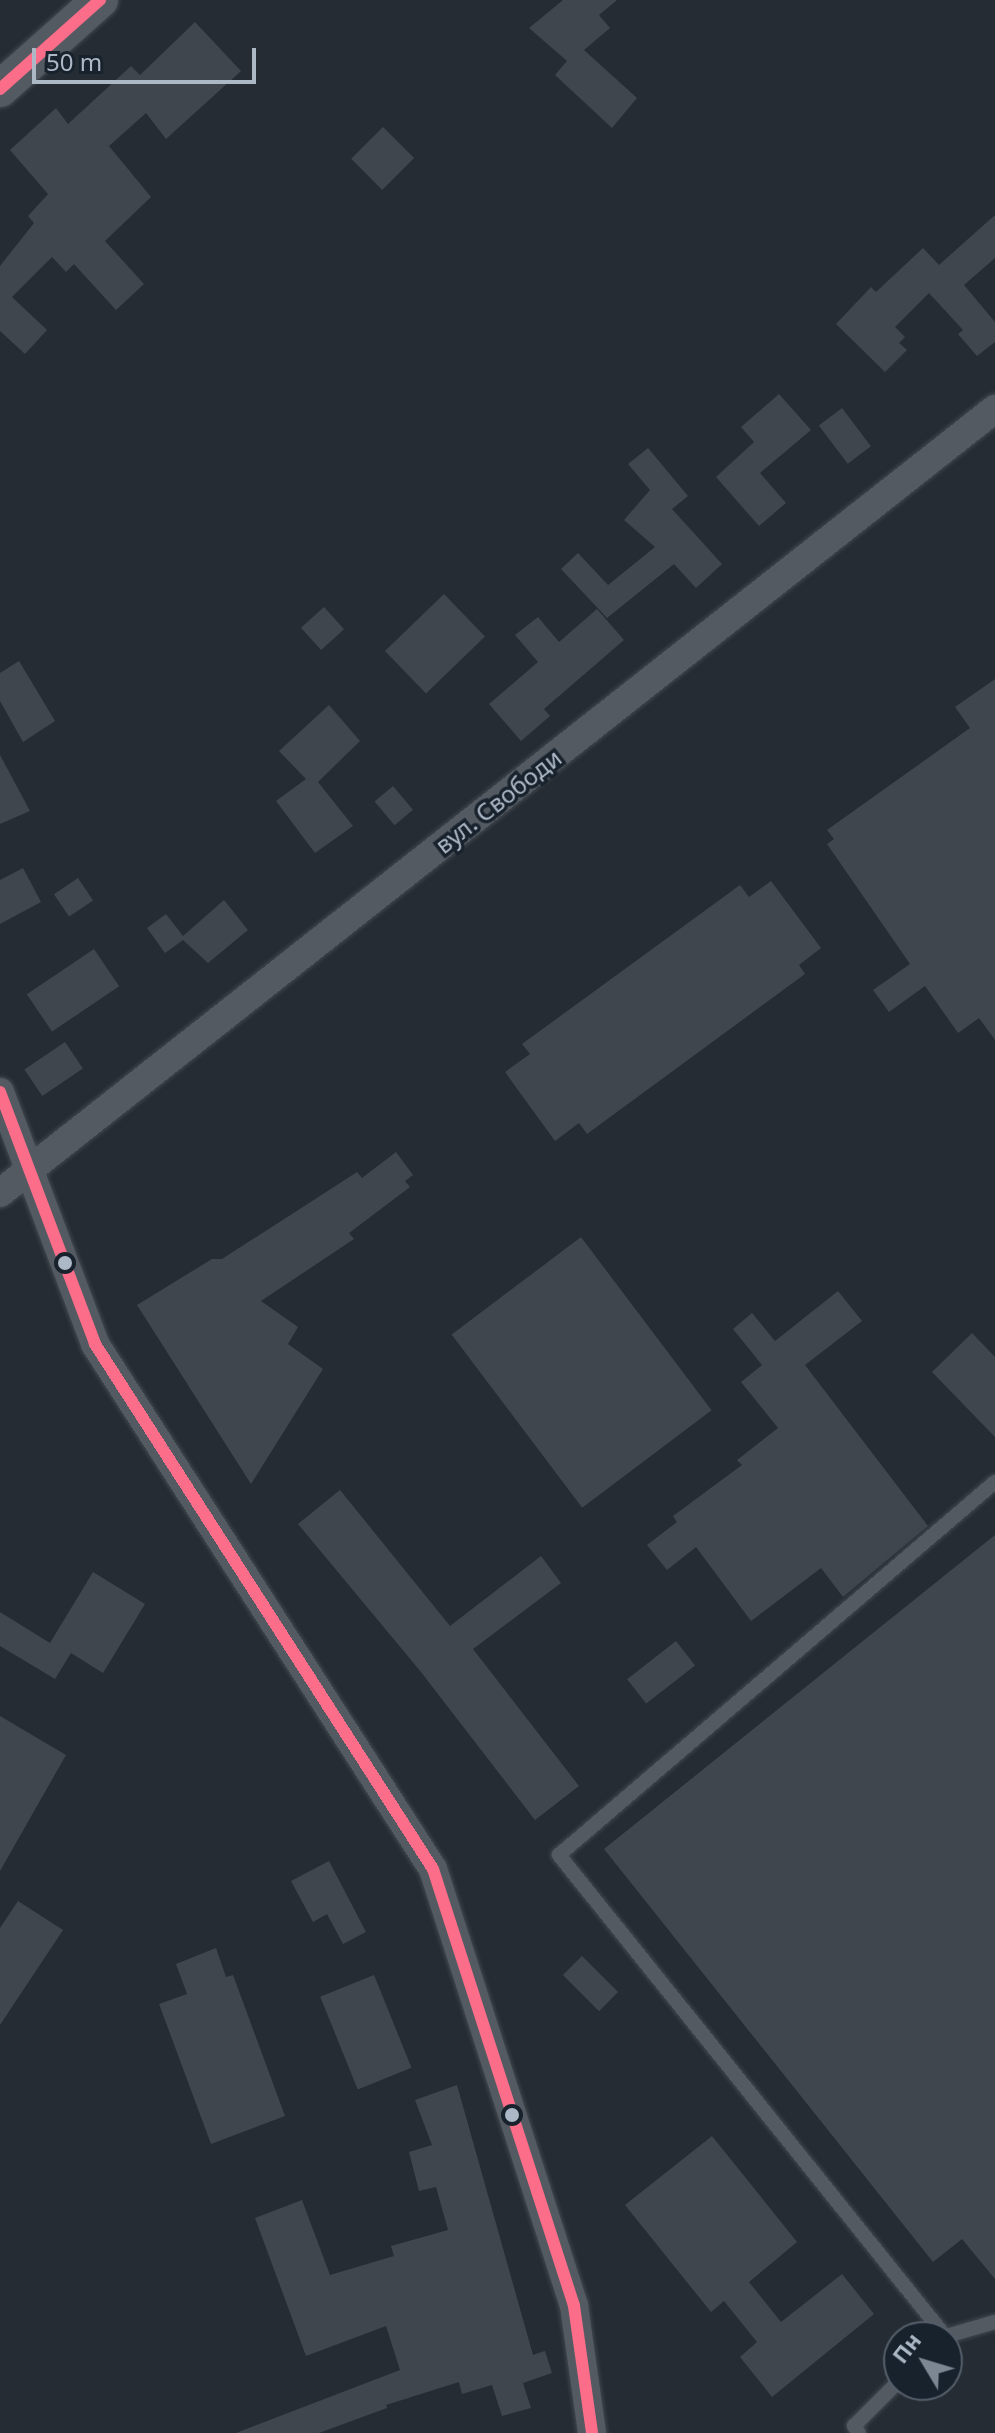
<!DOCTYPE html>
<meta charset="utf-8">
<style>
body{margin:0}
#map{position:relative;width:995px;height:2433px;overflow:hidden;background:#252c33;font-family:"Noto Sans",sans-serif}
div>[style]{position:absolute}
[style*='--x']{left:calc(var(--x)*1px);top:calc(var(--y)*1px);width:calc(var(--w)*1px);rotate:calc(var(--a)*1deg)}
.building>*{inset:0;background:#40464d;transform-origin:0 0}
.roads{filter:drop-shadow(0 0 2px #42484e) drop-shadow(0 0 2px #42484e)}
.service>*{height:14px;margin:-7px;padding:0 7px;transform-origin:7px;border-radius:7px;background:#545a62}
.minor>*{height:28px;margin:-14px;padding:0 14px;transform-origin:14px;border-radius:14px;background:#545a62}
.tertiary>*{height:36px;margin:-18px;padding:0 18px;transform-origin:18px;border-radius:18px;background:#545a62}
.bus-1>*{height:12px;margin:-6px;padding:0 6px;transform-origin:6px;border-radius:6px;background:#fb6d88}
.dots>*{width:22px;height:22px;translate:-50% -50%;box-sizing:border-box;border:4px solid #18222d;border-radius:50%}
span{translate:-50% -50%;white-space:nowrap;text-align:center;line-height:1.15;-webkit-text-stroke:7px #18222d;paint-order:stroke}
.street-label{font-size:24px;color:#adb8c6}
.north{position:absolute;left:883px;top:2321px;width:80px;height:80px;box-sizing:border-box;background:#18222d;border:2px solid #545e6a;border-radius:50%;rotate:308deg;font-size:22px;font-weight:700;line-height:32px;text-align:center;color:#adb8c6}
.north::after{content:'';display:block;margin:auto;width:28px;height:36px;background:#7d8793;clip-path:polygon(50% 0,100% 100%,50% 72%,0 100%)}
.scale{position:absolute;left:32px;top:48px;width:224px;height:36px;box-sizing:border-box;border:4px solid #adb8c6;border-top:0;padding-left:10px;font-size:24px;line-height:28px;white-space:nowrap;color:#adb8c6;-webkit-text-stroke:6px #18222d;paint-order:stroke}
</style>
<div id="map">
<div class="building">
<i style="clip-path:polygon(563px 0,617px 0,599px 15px,610px 28px,584px 50px,637px 98px,612px 128px,555px 75px,567px 61px,529px 28px)"></i>
<i style="clip-path:polygon(195px 22px,241px 71px,166px 139px,146px 113px,109px 146px,151px 197px,105px 241px,144px 284px,116px 310px,74px 264px,66px 272px,52px 257px,12px 297px,47px 330px,25px 354px,0 331px,0 266px,34px 223px,28px 216px,48px 194px,10px 150px,56px 108px,68px 124px,131px 66px,140px 75px)"></i>
<i style="left:383px;top:127px;width:44px;height:45px;rotate:45deg"></i>
<i style="clip-path:polygon(995px 215px,995px 258px,964px 285px,995px 322px,995px 342px,977px 356px,958px 334px,963px 330px,929px 293px,895px 327px,905px 337px,899px 343px,907px 350px,885px 372px,836px 324px,871px 287px,876px 292px,923px 248px,939px 265px)"></i>
<i style="clip-path:polygon(779px 394px,811px 430px,760px 473px,786px 503px,759px 526px,716px 477px,754px 442px,741px 427px)"></i>
<i style="left:842px;top:408px;width:48px;height:29px;rotate:53deg"></i>
<i style="clip-path:polygon(648px 448px,688px 496px,672px 509px,722px 564px,696px 588px,674px 564px,607px 618px,561px 569px,578px 553px,608px 585px,655px 547px,624px 520px,650px 490px,628px 464px)"></i>
<i style="left:444px;top:594px;width:59px;height:82px;rotate:46deg"></i>
<i style="left:324px;top:607px;width:30px;height:31px;rotate:48deg"></i>
<i style="clip-path:polygon(597px 609px,624px 640px,544px 709px,550px 716px,521px 741px,489px 704px,538px 662px,515px 635px,538px 617px,559px 642px)"></i>
<i style="clip-path:polygon(19px 661px,55px 721px,23px 742px,0 701px,0 673px)"></i>
<i style="clip-path:polygon(995px 679px,995px 1040px,979px 1018px,958px 1033px,925px 986px,889px 1012px,873px 990px,910px 964px,827px 844px,834px 839px,827px 830px,970px 728px,955px 707px)"></i>
<i style="clip-path:polygon(329px 705px,360px 741px,318px 782px,353px 826px,315px 853px,276px 801px,306px 779px,279px 751px)"></i>
<i style="clip-path:polygon(0 755px,30px 811px,0 824px)"></i>
<i style="left:393px;top:786px;width:31px;height:24px;rotate:50deg"></i>
<i style="clip-path:polygon(23px 868px,41px 902px,0 924px,0 880px)"></i>
<i style="left:78px;top:878px;width:27px;height:29px;rotate:56deg"></i>
<i style="clip-path:polygon(771px 881px,821px 948px,799px 965px,805px 974px,587px 1134px,579px 1123px,555px 1141px,505px 1072px,530px 1054px,522px 1044px,740px 885px,749px 897px)"></i>
<i style="clip-path:polygon(224px 900px,248px 930px,208px 963px,183px 940px,165px 953px,147px 928px,166px 914px,183px 936px)"></i>
<i style="left:94px;top:949px;width:45px;height:81px;rotate:56deg"></i>
<i style="left:65px;top:1042px;width:32px;height:49px;rotate:56deg"></i>
<i style="clip-path:polygon(396px 1152px,413px 1175px,405px 1181px,410px 1187px,349px 1233px,354px 1239px,261px 1301px,298px 1327px,288px 1344px,323px 1369px,251px 1484px,137px 1305px,212px 1259px,222px 1259px,357px 1172px,362px 1178px)"></i>
<i style="left:581px;top:1237px;width:217px;height:162px;rotate:53deg"></i>
<i style="clip-path:polygon(838px 1291px,862px 1321px,805px 1365px,928px 1526px,843px 1597px,821px 1568px,751px 1621px,696px 1547px,667px 1570px,647px 1545px,677px 1522px,673px 1516px,742px 1465px,737px 1460px,778px 1428px,741px 1382px,762px 1365px,733px 1329px,752px 1313px,775px 1341px)"></i>
<i style="clip-path:polygon(972px 1333px,995px 1357px,995px 1437px,932px 1372px)"></i>
<i style="clip-path:polygon(340px 1490px,450px 1626px,541px 1556px,561px 1583px,473px 1649px,579px 1786px,535px 1820px,421px 1672px,298px 1524px)"></i>
<i style="clip-path:polygon(995px 1535px,995px 2279px,962px 2239px,933px 2262px,604px 1849px)"></i>
<i style="clip-path:polygon(93px 1572px,145px 1604px,103px 1673px,71px 1653px,55px 1679px,0 1646px,0 1612px,50px 1643px)"></i>
<i style="left:676px;top:1641px;width:31px;height:62px;rotate:52deg"></i>
<i style="clip-path:polygon(0 1716px,66px 1755px,0 1871px)"></i>
<i style="clip-path:polygon(329px 1861px,366px 1932px,343px 1944px,327px 1914px,313px 1922px,291px 1881px)"></i>
<i style="clip-path:polygon(18px 1901px,63px 1930px,0 2025px,0 1928px)"></i>
<i style="clip-path:polygon(216px 1948px,226px 1977px,233px 1975px,285px 2116px,211px 2144px,159px 2004px,187px 1994px,176px 1964px)"></i>
<i style="left:582px;top:1956px;width:51px;height:27px;rotate:45deg"></i>
<i style="left:374px;top:1975px;width:100px;height:58px;rotate:68deg"></i>
<i style="clip-path:polygon(457px 2085px,533px 2355px,545px 2351px,552px 2373px,523px 2383px,531px 2408px,502px 2416px,492px 2385px,462px 2394px,459px 2382px,386px 2405px,387px 2408px,319px 2433px,236px 2433px,400px 2370px,386px 2326px,306px 2356px,255px 2218px,302px 2200px,330px 2275px,394px 2256px,391px 2246px,448px 2230px,436px 2187px,419px 2191px,409px 2152px,432px 2145px,415px 2100px)"></i>
<i style="clip-path:polygon(712px 2136px,797px 2242px,749px 2282px,781px 2322px,842px 2274px,874px 2314px,772px 2397px,740px 2357px,757px 2342px,724px 2301px,711px 2312px,625px 2205px)"></i>
</div>
<div class="roads">
<div class="service">
<i style="--x:945;--y:2336;--w:617;--a:-128.75"></i>
<i style="--x:559;--y:1855;--w:574;--a:-40.55"></i>
<i style="--x:943;--y:2337;--w:54;--a:-16.1"></i>
<i style="--x:859;--y:2433;--w:9;--a:-126"></i>
<i style="--x:854;--y:2426;--w:64;--a:-45"></i>
</div>
<div class="minor">
<i style="--x:0;--y:1092;--w:269;--a:69.3"></i>
<i style="--x:95;--y:1344;--w:624;--a:57.23"></i>
<i style="--x:433;--y:1869;--w:459;--a:72.1"></i>
<i style="--x:574;--y:2306;--w:128;--a:81.9"></i>
<i style="--x:0;--y:1193;--w:1267;--a:-38.24"></i>
</div>
<div class="tertiary">
<i style="--x:0;--y:89;--w:134;--a:-41.7"></i>
</div>
</div>
<div class="bus-1">
<i style="--x:0;--y:89;--w:134;--a:-41.7"></i>
<i style="--x:0;--y:1092;--w:269;--a:69.3"></i>
<i style="--x:95;--y:1344;--w:624;--a:57.23"></i>
<i style="--x:433;--y:1869;--w:459;--a:72.1"></i>
<i style="--x:574;--y:2306;--w:128;--a:81.9"></i>
</div>
<div class="dots">
<i style="left:65px;top:1263px;background:#adb8c6"></i>
<i style="left:512px;top:2115px;background:#adb8c6"></i>
</div>
<div class="street-label">
<span style="left:498px;top:801px;rotate:-38deg">вул. Свободи</span>
</div>
<div class="north">Пн</div>
<div class="scale">50 m</div>
</div>
